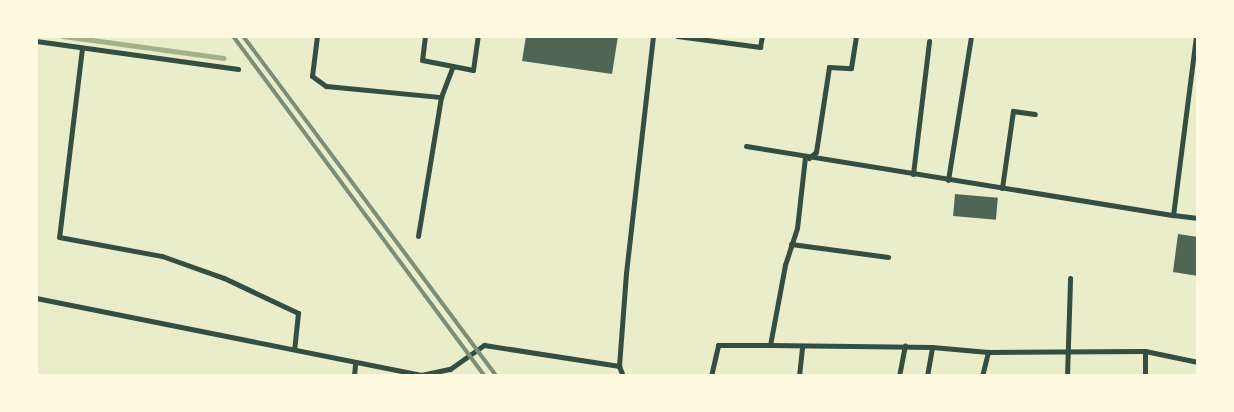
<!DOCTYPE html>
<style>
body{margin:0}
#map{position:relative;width:1234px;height:412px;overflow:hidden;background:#e9edc9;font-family:Figtree,sans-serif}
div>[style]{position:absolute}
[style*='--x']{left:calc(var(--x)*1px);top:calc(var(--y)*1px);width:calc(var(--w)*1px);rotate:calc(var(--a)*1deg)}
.stream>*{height:4.5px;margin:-2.25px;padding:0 2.25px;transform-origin:2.25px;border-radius:2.25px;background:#a3b18a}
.building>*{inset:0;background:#4f6655;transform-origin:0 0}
.minor>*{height:5px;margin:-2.5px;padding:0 2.5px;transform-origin:2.5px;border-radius:2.5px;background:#344e41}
.rail>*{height:4px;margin:-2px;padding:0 2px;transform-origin:2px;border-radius:2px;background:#7c8e77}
span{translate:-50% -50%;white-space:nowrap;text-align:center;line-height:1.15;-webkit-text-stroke:4px #fefae0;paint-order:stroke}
.frame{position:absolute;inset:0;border:38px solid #fefae0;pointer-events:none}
</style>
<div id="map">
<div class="stream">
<i style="--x:63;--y:36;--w:162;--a:7.8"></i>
</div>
<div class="building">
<i style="clip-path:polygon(526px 36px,618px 36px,612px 74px,522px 61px)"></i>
<i style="left:955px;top:194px;width:43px;height:22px;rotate:5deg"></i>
<i style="clip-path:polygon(1178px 234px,1198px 237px,1198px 276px,1173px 272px)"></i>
</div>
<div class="minor">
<i style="--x:317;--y:36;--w:40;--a:97.1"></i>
<i style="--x:312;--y:76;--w:17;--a:36"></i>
<i style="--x:326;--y:86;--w:116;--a:5.5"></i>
<i style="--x:425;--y:36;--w:24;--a:97"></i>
<i style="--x:422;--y:60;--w:52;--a:11.1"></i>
<i style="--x:473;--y:70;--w:34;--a:-82"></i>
<i style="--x:677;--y:36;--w:84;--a:7.5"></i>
<i style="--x:760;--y:47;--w:11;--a:-80"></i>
<i style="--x:1196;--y:36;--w:180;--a:97.3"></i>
<i style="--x:1173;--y:215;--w:25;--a:7"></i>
<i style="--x:36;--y:41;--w:204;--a:7.9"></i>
<i style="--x:82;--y:48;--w:190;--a:96.9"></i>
<i style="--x:59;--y:237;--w:105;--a:10.5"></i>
<i style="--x:162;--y:256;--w:66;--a:19.5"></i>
<i style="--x:224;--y:278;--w:82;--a:25.3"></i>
<i style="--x:298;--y:313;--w:36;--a:96"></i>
<i style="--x:746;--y:146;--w:433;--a:9.2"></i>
<i style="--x:805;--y:157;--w:71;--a:96.4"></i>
<i style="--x:797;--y:228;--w:39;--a:108"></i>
<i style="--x:785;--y:265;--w:81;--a:100.6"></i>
<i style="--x:770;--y:345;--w:162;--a:0.7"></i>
<i style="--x:932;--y:347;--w:56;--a:5.1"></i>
<i style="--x:988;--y:352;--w:157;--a:-0.4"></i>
<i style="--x:1145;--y:351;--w:54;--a:11.7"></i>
<i style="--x:809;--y:158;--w:9;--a:-41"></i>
<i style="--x:816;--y:152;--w:86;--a:-81.3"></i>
<i style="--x:829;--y:67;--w:22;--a:3"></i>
<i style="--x:851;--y:68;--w:32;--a:-81"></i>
<i style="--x:913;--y:174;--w:134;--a:-83.1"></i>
<i style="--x:948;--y:180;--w:146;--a:-80.9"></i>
<i style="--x:1002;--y:188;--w:78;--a:-81.9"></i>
<i style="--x:1013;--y:111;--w:22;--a:8"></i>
<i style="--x:418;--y:236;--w:141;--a:-80.6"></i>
<i style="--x:441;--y:97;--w:33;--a:-69"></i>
<i style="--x:791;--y:244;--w:98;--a:7.6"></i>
<i style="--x:36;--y:298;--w:393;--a:11.3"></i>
<i style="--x:421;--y:375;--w:30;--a:-12"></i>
<i style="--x:450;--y:369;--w:42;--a:-35.2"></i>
<i style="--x:484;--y:345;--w:137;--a:8.8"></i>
<i style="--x:354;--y:376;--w:12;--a:-85"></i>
<i style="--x:623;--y:376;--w:11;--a:-112"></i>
<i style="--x:619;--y:366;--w:93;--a:-85.7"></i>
<i style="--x:626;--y:273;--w:239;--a:-83.5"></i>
<i style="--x:711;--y:376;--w:32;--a:-77"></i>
<i style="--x:718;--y:345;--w:52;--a:0"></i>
<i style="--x:799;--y:376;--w:30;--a:-84"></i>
<i style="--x:899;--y:376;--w:31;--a:-79"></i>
<i style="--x:927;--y:376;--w:29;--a:-80"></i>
<i style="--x:982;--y:376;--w:25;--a:-76"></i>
<i style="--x:1067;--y:376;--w:98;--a:-88.2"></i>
<i style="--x:1145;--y:376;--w:25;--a:-90"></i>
</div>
<div class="rail">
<i style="--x:233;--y:36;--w:423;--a:53.5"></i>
<i style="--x:243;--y:36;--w:424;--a:53.3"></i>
</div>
<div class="frame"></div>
</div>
